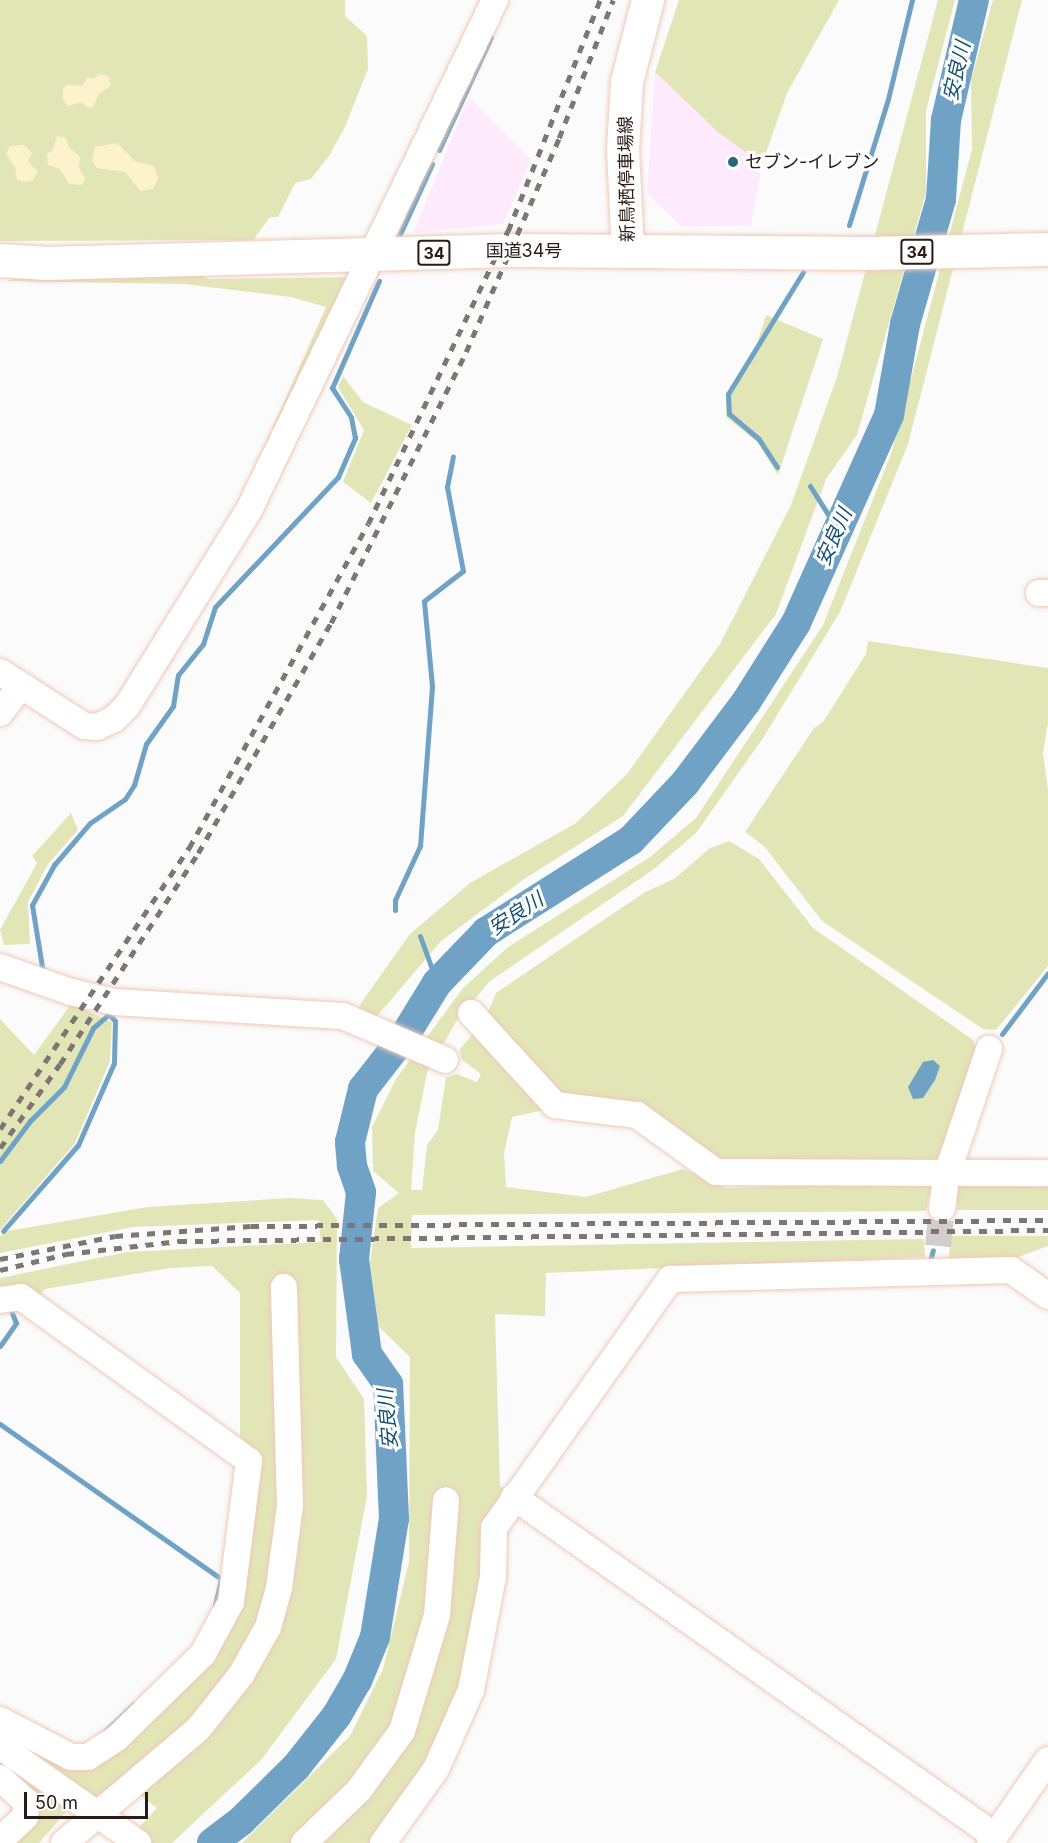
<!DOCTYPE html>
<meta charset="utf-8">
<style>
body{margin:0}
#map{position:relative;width:1048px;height:1843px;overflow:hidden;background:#fbfbfb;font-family:Inter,"Noto Sans JP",sans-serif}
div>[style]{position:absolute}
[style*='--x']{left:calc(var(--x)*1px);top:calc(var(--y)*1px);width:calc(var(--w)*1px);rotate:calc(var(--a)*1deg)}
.commercial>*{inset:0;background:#fdebfd}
.green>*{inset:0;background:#e2e6b7;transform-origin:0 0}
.sand>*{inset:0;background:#fcf2cc}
.water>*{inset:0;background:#70a2c6}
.stream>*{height:5px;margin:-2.5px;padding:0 2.5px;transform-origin:2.5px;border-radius:2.5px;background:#70a2c6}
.river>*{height:30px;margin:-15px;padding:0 15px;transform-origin:15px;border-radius:15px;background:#70a2c6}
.minor-tunnel>*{height:26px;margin-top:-13px;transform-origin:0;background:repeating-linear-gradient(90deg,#d1cecd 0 26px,transparent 0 39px)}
.roads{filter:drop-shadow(0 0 2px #eec9b8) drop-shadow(0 0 2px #eec9b8)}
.minor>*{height:26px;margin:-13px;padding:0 13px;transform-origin:13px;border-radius:13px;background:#fff}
.major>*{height:32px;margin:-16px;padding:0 16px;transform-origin:16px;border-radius:16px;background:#fff}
.highway>*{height:33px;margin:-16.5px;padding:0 16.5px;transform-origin:16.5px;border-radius:16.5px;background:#fff}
.rail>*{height:4.5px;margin-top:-2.25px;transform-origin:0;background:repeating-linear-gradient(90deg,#7e7672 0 8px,transparent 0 16px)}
.dots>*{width:16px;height:16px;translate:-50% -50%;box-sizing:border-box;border:3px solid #fff;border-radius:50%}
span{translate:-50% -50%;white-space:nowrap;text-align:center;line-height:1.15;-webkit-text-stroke:6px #fff;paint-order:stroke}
.shield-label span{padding:2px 4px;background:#fff;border:2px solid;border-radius:4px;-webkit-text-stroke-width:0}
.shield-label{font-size:16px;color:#291c16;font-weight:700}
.poi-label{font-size:18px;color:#291c16}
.left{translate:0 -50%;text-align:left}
.street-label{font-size:18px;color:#291c16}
.water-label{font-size:20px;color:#145074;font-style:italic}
.scale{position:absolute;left:24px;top:1792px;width:124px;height:27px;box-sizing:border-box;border:3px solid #291c16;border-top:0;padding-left:8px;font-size:18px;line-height:21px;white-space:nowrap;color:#291c16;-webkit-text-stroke:4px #fff;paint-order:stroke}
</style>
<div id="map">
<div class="commercial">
<i style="clip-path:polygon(655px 72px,719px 133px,762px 164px,751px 225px,682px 227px,647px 193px)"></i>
<i style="clip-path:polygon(469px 97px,531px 159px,503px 224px,413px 233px)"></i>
</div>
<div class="green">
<i style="clip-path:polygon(0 0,345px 0,345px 16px,367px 36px,368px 69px,345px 127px,329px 156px,311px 179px,295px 183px,278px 217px,270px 217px,253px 240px,0 241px)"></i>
<i style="clip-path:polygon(679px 0,839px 0,787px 93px,762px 164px,719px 133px,655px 72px)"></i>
<i style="clip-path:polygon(938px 0,955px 0,926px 111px,926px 193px,857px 435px,826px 479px,776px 614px,623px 816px,523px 880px,441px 941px,378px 1015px,348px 1035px,361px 1003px,410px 934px,470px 883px,576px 823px,627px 774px,720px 644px,791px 505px,837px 377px)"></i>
<i style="clip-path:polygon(993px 0,1022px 0,908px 444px,840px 612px,763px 738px,696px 833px,654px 869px,490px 981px,457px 1020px,427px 1073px,415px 1132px,411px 1190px,422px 1190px,427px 1145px,438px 1130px,446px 1077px,457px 1074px,477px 1082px,481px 1074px,461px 1059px,460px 1049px,475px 1031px,549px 1109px,512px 1117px,504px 1153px,506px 1187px,586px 1197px,683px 1169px,726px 1188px,932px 1181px,926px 1211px,412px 1215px,411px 1248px,924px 1239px,925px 1257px,546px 1273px,545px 1316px,495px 1314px,500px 1487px,511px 1488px,464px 1698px,429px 1772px,371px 1843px,242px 1843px,350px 1736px,383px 1669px,409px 1562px,410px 1357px,378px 1326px,370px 1262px,378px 1208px,399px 1193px,373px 1171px,372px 1127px,396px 1079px,463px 988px,508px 947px,650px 857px,696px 818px,823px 625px,891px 454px,972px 149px,971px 80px)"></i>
<i style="clip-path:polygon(194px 273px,210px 279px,355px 277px,247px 486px,326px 307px,291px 297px,184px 284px,5px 281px,39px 274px)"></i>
<i style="clip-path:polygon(766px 315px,823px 339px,778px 475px,758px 443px,726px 417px,726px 394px,756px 347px)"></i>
<i style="clip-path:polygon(343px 376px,363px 402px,412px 425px,371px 503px,343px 482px,364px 430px,338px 387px)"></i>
<i style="clip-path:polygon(868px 641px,1048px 668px,1048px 723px,1043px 753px,1048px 790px,1048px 966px,996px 1030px,983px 1029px,822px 921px,764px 846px,745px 832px,814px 728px,823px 722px,866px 654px)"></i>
<i style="clip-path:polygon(71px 813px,78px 830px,48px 864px,28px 902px,30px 944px,4px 945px,0 930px,37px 863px,32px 856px)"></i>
<i style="clip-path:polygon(729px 841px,759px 859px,813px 928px,973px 1040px,980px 1058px,944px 1164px,717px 1164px,639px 1108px,555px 1101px,486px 1017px,496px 993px,645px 892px,674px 879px,710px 848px)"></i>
<i style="clip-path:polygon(71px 1004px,112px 1022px,110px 1061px,75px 1143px,0 1230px,0 1019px,34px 1055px)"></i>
<i style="left:1048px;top:1181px;width:29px;height:91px;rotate:90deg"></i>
<i style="clip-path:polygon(290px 1198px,323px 1200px,337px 1219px,336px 1357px,364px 1399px,367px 1496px,336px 1659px,261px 1760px,172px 1843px,124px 1843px,157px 1808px,123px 1782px,67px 1811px,39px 1843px,9px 1843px,42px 1808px,0 1771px,0 1725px,85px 1770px,218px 1645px,240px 1446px,240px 1293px,212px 1266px,170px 1268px,45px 1289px,36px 1301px,0 1294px,0 1278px,127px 1252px,321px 1242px,318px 1220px,133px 1227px,0 1253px,0 1236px,7px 1231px,148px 1207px)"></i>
<i style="clip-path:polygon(950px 1236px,1048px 1236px,1048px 1246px,1013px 1259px,949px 1259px)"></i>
</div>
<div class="sand">
<i style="clip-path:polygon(99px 74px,108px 76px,111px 85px,98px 95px,94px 106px,89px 108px,81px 102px,68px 106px,63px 100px,63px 89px,67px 85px,82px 86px,88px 77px,94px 79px)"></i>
<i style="clip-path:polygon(57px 136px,66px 138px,69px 147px,80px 157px,79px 167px,85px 179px,82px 185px,69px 184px,60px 169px,48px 165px,47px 154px,53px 150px)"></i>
<i style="clip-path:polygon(117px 143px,136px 162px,154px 166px,158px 179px,153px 189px,140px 191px,125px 172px,97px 168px,92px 161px,95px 147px)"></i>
<i style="clip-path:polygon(24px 145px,32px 153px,28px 162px,38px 172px,32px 181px,27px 182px,17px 180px,15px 167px,6px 154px,10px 146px)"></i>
</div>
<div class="water">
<i style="clip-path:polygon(933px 1060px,940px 1066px,935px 1080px,923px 1098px,913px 1099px,908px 1087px,923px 1062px)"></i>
</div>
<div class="stream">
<i style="--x:439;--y:150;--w:124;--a:-65.3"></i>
<i style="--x:849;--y:225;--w:132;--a:-72.8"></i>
<i style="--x:888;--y:99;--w:102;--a:-76.4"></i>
<i style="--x:400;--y:234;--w:77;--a:-65.4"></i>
<i style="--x:777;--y:467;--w:33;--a:-123"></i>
<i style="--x:759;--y:439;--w:39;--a:-140"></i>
<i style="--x:729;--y:414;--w:20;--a:-93"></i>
<i style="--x:728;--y:394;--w:143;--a:-58.4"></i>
<i style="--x:810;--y:486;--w:49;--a:57.6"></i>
<i style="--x:395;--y:910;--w:10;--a:-90"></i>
<i style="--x:395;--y:900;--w:60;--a:-65.2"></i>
<i style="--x:420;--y:846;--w:160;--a:-85.7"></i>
<i style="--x:432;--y:686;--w:85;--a:-95.4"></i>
<i style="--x:424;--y:601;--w:49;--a:-37.6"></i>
<i style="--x:463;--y:571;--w:86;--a:-100.8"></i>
<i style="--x:447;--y:487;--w:31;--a:-79"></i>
<i style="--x:420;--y:936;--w:50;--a:70.1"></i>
<i style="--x:43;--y:973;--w:69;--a:-99.2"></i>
<i style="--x:32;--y:905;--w:46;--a:-61.2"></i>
<i style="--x:54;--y:865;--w:55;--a:-49.4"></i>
<i style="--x:90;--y:823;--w:42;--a:-34.4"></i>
<i style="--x:125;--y:799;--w:17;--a:-57"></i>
<i style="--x:134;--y:785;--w:43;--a:-73.7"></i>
<i style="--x:146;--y:744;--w:47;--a:-54.6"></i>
<i style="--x:173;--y:706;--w:31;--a:-81"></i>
<i style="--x:178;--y:675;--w:40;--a:-51"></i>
<i style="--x:203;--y:644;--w:39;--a:-72"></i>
<i style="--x:215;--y:607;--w:179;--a:-46.6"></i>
<i style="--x:338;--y:477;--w:43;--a:-66.4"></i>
<i style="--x:355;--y:438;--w:21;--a:-101"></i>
<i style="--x:351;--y:417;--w:35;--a:-123"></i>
<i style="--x:332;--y:388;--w:117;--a:-66.3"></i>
<i style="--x:1002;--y:1034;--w:76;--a:-53"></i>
<i style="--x:0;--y:1161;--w:50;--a:-53.1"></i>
<i style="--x:30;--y:1121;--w:48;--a:-45"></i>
<i style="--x:64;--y:1087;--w:66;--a:-63.8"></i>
<i style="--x:93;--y:1028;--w:21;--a:-41"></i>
<i style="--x:109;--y:1014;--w:9;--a:49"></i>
<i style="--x:115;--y:1021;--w:42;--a:91.4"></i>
<i style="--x:114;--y:1063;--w:90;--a:113.7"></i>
<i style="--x:78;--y:1145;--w:114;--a:131.1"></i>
<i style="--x:926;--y:1261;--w:4;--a:0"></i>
<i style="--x:930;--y:1261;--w:11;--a:-75"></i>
<i style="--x:0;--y:1346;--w:28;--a:-55"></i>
<i style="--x:16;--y:1323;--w:11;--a:-112"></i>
<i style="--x:0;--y:1424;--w:270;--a:35"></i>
<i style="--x:221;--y:1579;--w:28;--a:103"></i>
<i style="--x:101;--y:1735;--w:45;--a:-43.2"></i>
</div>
<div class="river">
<i style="--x:212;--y:1843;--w:36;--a:-37"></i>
<i style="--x:241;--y:1821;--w:77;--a:-44.5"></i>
<i style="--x:296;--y:1767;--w:66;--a:-51.7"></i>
<i style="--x:337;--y:1715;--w:39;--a:-60"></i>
<i style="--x:357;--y:1681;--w:48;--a:-67.8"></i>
<i style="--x:375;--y:1637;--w:120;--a:-80.9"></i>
<i style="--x:394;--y:1519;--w:135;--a:-92.5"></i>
<i style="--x:388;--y:1384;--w:37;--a:-125"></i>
<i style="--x:367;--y:1354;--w:96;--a:-97.8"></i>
<i style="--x:354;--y:1259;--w:67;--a:-84"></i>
<i style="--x:361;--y:1192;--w:28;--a:-109"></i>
<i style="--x:352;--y:1166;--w:24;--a:-95"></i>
<i style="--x:350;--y:1142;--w:55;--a:-76.2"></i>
<i style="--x:363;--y:1089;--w:68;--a:-52.1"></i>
<i style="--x:405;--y:1035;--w:61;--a:-58.4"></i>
<i style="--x:437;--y:983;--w:71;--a:-46.1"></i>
<i style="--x:486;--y:932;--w:172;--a:-32.4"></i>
<i style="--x:631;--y:840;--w:79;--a:-46.5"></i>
<i style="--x:685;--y:783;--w:101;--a:-53"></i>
<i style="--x:746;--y:702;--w:93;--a:-57.7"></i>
<i style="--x:796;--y:623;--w:228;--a:-65.9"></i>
<i style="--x:889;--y:415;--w:92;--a:-80"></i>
<i style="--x:905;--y:324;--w:130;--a:-73.9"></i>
<i style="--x:941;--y:199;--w:79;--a:-86.4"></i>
<i style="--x:946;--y:120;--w:123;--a:-76.9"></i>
</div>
<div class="minor-tunnel">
<i style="--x:938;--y:1246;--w:38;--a:-84"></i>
</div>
<div class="roads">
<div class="minor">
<i style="--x:1039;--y:593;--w:9;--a:0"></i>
<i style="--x:0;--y:672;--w:100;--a:32.7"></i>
<i style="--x:84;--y:726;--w:13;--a:4"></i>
<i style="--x:97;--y:727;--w:19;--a:-25"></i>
<i style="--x:114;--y:719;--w:18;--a:-45"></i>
<i style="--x:127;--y:706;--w:231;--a:-58.1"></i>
<i style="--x:249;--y:510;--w:566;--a:-64.25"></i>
<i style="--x:0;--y:713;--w:33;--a:-52"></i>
<i style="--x:0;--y:967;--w:75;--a:19.4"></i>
<i style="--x:71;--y:992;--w:45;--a:12.8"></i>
<i style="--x:115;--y:1002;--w:228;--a:3.5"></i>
<i style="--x:343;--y:1016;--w:111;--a:23.3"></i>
<i style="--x:471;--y:1013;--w:125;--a:47.6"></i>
<i style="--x:555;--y:1105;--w:83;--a:7"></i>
<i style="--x:637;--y:1115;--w:97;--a:35.8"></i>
<i style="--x:716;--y:1172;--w:332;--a:0.2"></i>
<i style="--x:942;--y:1208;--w:34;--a:-82"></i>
<i style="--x:947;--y:1174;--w:132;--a:-71.4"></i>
<i style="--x:0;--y:1300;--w:21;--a:-8"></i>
<i style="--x:21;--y:1297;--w:281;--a:35.7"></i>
<i style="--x:249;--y:1461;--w:142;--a:97.3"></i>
<i style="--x:231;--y:1602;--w:59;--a:118.3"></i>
<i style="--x:203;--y:1654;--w:120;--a:135.7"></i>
<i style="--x:117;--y:1738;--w:35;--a:147"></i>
<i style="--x:88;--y:1757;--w:17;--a:180"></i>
<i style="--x:71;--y:1757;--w:80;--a:-152.5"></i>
<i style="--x:514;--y:1497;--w:588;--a:35.18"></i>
<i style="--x:0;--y:1746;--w:169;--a:35.1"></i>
<i style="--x:0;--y:1778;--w:36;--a:42"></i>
<i style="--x:27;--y:1802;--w:15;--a:98"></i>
<i style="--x:25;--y:1817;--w:34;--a:137"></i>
<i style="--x:64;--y:1843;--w:177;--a:-40.4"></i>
<i style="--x:199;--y:1728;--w:68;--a:-51.6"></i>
<i style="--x:241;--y:1675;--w:55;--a:-60.6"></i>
<i style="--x:268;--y:1627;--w:41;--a:-74.2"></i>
<i style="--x:279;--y:1588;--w:83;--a:-82.4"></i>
<i style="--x:290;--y:1506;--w:219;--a:-91.6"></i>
<i style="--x:304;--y:1843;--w:76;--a:-43.9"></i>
<i style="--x:359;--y:1790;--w:73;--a:-53.9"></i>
<i style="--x:402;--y:1731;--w:121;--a:-73.2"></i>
<i style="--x:437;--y:1615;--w:115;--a:-85.5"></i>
<i style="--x:383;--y:1843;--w:91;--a:-54.4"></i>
<i style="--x:436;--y:1769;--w:86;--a:-66.1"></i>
<i style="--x:471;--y:1690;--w:115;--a:-79"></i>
<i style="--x:493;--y:1577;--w:49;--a:-88.8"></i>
<i style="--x:494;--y:1528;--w:305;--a:-54.7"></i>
<i style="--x:670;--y:1279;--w:341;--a:-1.5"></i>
<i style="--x:1011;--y:1270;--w:45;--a:35.1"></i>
<i style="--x:990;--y:1843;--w:101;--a:-55.1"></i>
</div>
<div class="major">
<i style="--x:628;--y:252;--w:102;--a:-92.8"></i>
<i style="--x:623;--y:150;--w:68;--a:-86.6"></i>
<i style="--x:627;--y:82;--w:85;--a:-75.6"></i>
</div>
<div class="highway">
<i style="--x:0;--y:260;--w:46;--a:3.7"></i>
<i style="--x:46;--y:263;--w:474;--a:-1.6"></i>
<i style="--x:520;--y:250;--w:347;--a:0.5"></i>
<i style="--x:867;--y:253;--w:181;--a:-1.3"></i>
</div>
</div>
<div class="rail">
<i style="--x:0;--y:1129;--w:339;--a:-56.1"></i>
<i style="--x:189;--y:848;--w:370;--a:-61.1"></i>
<i style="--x:368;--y:524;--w:325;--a:-64.5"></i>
<i style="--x:508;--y:231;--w:249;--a:-68.3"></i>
<i style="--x:0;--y:1148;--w:103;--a:-54.5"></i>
<i style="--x:60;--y:1064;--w:252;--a:-56.8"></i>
<i style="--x:198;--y:853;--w:266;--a:-60"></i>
<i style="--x:331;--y:623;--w:303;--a:-63.5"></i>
<i style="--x:466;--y:352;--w:233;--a:-66.5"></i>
<i style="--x:559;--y:138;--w:148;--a:-68.6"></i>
<i style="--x:0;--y:1259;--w:117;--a:-11.3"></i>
<i style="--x:115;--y:1236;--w:136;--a:-4.2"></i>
<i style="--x:251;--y:1226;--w:797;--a:-0.43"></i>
<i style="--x:0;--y:1270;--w:68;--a:-13.6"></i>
<i style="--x:66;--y:1254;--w:114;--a:-6.6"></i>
<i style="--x:179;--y:1241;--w:869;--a:-0.73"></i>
</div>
<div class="dots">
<i style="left:733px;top:162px;background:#246779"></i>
</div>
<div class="shield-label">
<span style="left:917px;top:252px">34</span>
<span style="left:434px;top:253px">34</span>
</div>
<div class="poi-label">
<span class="left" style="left:745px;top:162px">セブン-イレブン</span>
</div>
<div class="street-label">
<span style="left:627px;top:179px;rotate:-91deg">新鳥栖停車場線</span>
<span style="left:524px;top:251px">国道34号</span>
</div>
<div class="water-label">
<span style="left:957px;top:71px;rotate:-77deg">安良川</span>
<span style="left:834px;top:537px;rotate:-66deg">安良川</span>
<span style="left:516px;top:914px;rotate:-33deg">安良川</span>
<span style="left:388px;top:1419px;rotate:-95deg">安良川</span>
</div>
<div class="scale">50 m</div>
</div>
